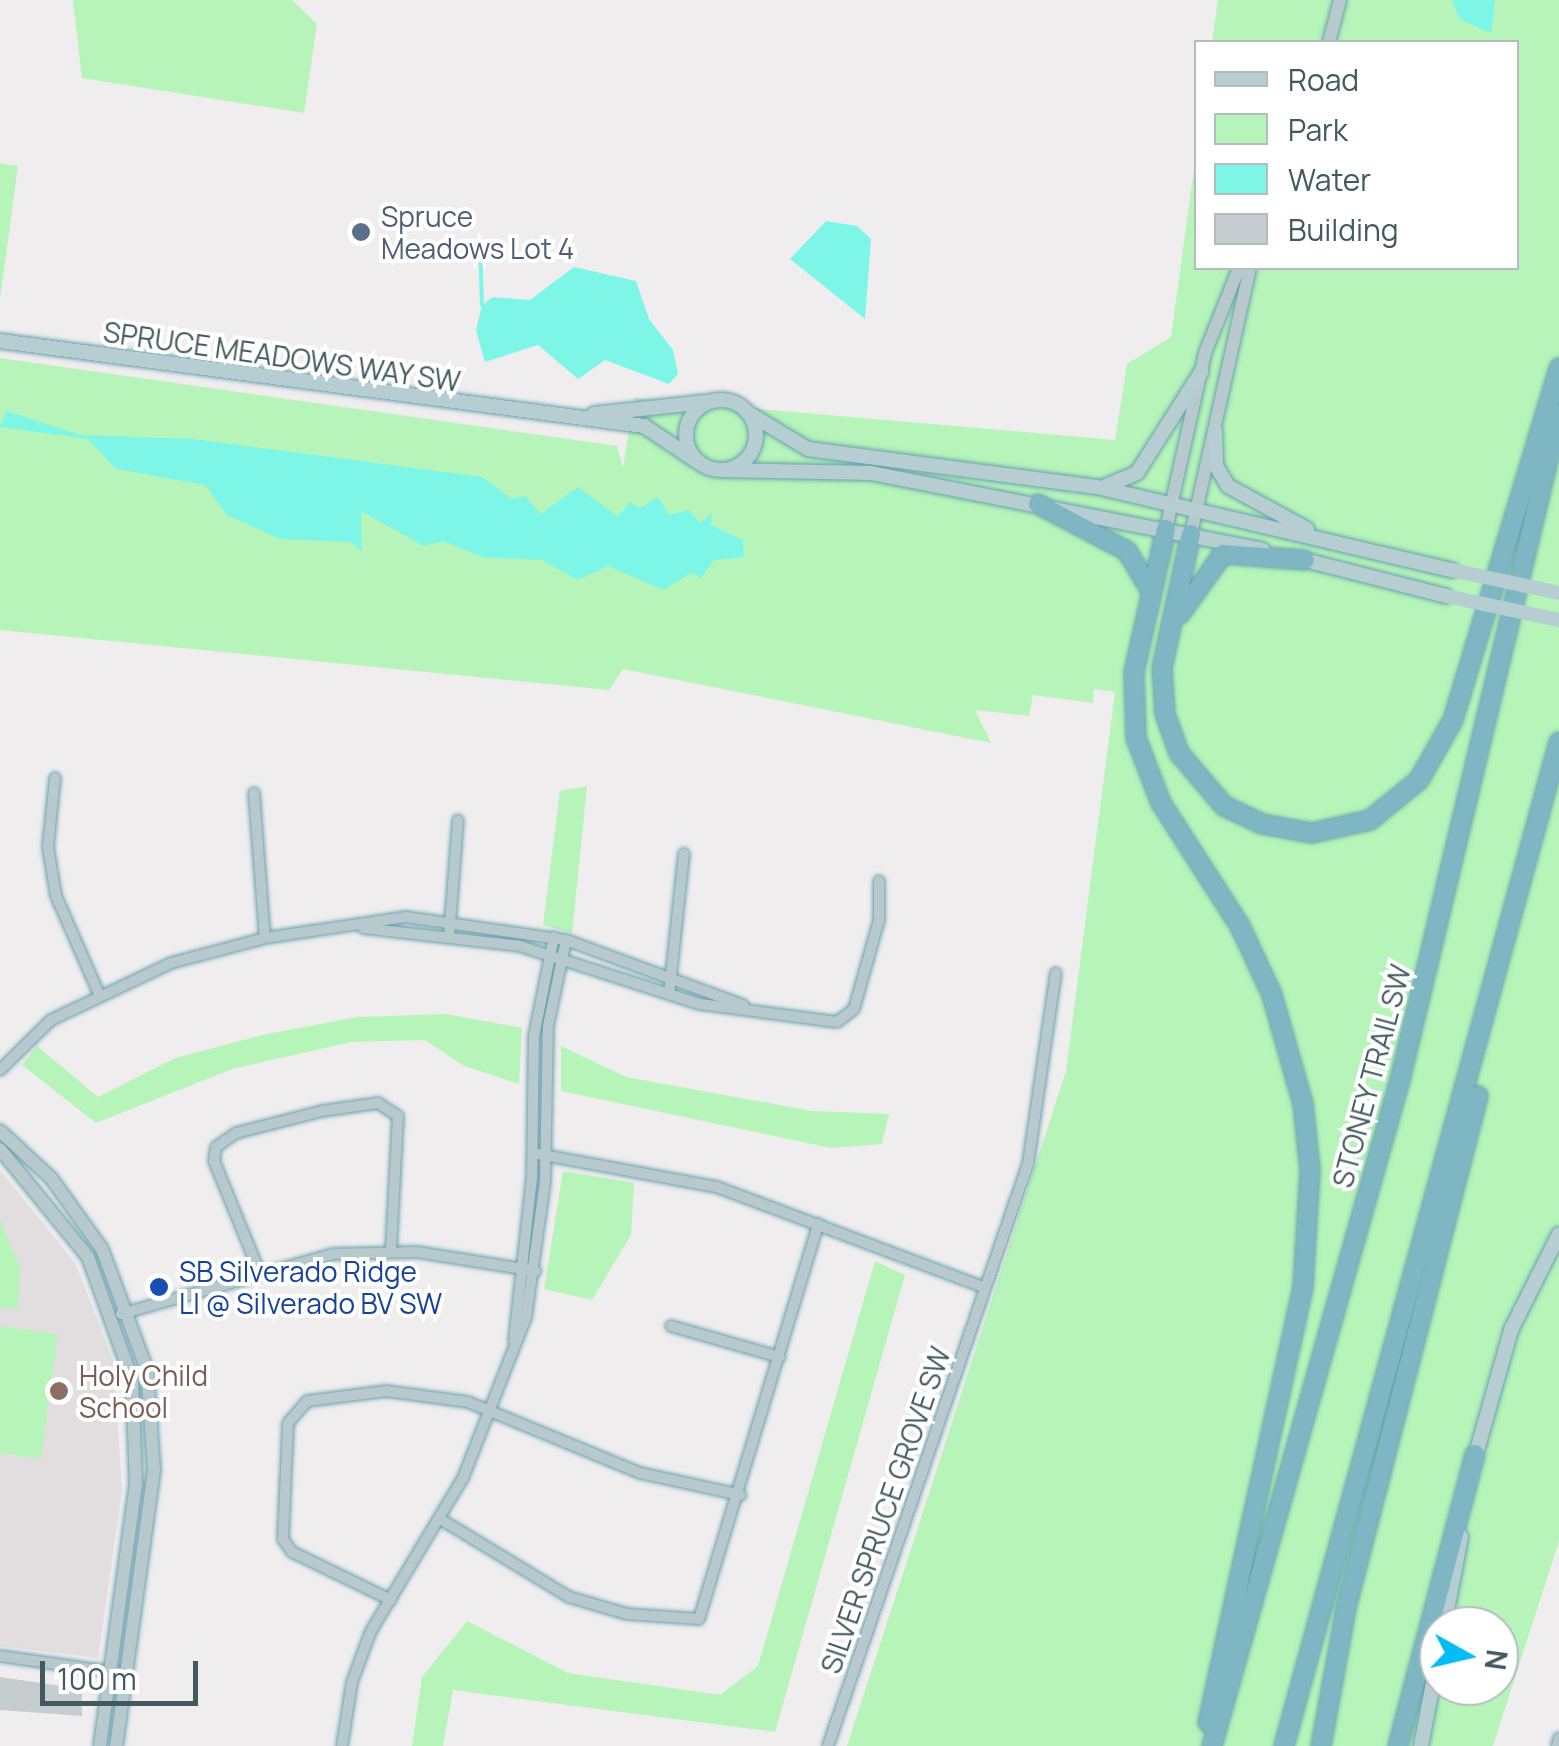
<!DOCTYPE html>
<style>
body{margin:0}
#map{position:relative;width:1559px;height:1746px;overflow:hidden;background:#f0edee;font-family:Manrope,sans-serif}
div>[style]{position:absolute}
[style*='--x']{left:calc(var(--x)*1px);top:calc(var(--y)*1px);width:calc(var(--w)*1px);rotate:calc(var(--a)*1deg)}
.education>*{inset:0;background:#e2dee0}
.green>*{inset:0;background:#b6f4b9}
.water>*{inset:0;background:#7df6e8}
.stream>*{height:4px;margin:-2px;padding:0 2px;transform-origin:2px;border-radius:2px;background:#7df6e8}
.building>*{inset:0;background:#c6cdd1}
.roads{filter:drop-shadow(0 0 2px #6aa1ae) drop-shadow(0 0 2px #6aa1ae)}
.minor>*{height:10px;margin:-5px;padding:0 5px;transform-origin:5px;border-radius:5px;background:#b7c9cd}
.tertiary>*{height:12px;margin:-6px;padding:0 6px;transform-origin:6px;border-radius:6px;background:#b7c9cd}
.secondary>*{height:14px;margin:-7px;padding:0 7px;transform-origin:7px;border-radius:7px;background:#b6cdd2}
.secondary>.ring{margin:-7px;padding:0;box-sizing:content-box;background:none;border:14px solid #b6cdd2;border-radius:50%}
.motorway>*{height:18px;margin:-9px;padding:0 9px;transform-origin:9px;border-radius:9px;background:#7fb6c3}
.secondary-bridge>*{height:14px;margin:-7px;padding:0 7px;transform-origin:7px;border-radius:7px;background:#b6cdd2}
.dots>*{width:28px;height:28px;translate:-50% -50%;box-sizing:border-box;border:5px solid #fff;border-radius:50%}
span{translate:-50% -50%;white-space:nowrap;text-align:center;line-height:1.15;-webkit-text-stroke:8px #fff;paint-order:stroke}
.service-label{font-size:28px;color:#4e5e75}
.left{translate:0 -50%;text-align:left}
.street-label{font-size:28px;color:#43595d}
.transit-label{font-size:28px;color:#164399}
.education-label{font-size:28px;color:#785e54}
.legend{position:absolute;left:1194px;top:40px;width:325px;height:230px;box-sizing:border-box;background:#fff;border:2px solid #b4bdbe;margin:0;padding:12px 18px;list-style:none;font-size:30px;color:#43595d}
.legend li{display:flex;align-items:center;gap:20px;height:50px}
.legend b{width:50px;border:2px solid #b4bdbe}
.north{position:absolute;left:1419px;top:1606px;width:100px;height:100px;box-sizing:border-box;background:#fff;border:2px solid #b4bdbe;border-radius:50%;rotate:98deg;font-size:28px;font-weight:700;line-height:40px;text-align:center;color:#43595d}
.north::after{content:'';display:block;margin:auto;width:35px;height:45px;background:#04bbf4;clip-path:polygon(50% 0,100% 100%,50% 72%,0 100%)}
.scale{position:absolute;left:40px;top:1661px;width:158px;height:45px;box-sizing:border-box;border:5px solid #43595d;border-top:0;padding-left:12px;font-size:30px;line-height:35px;white-space:nowrap;color:#43595d;-webkit-text-stroke:8px #fff;paint-order:stroke}
</style>
<div id="map">
<div class="education">
<i style="clip-path:polygon(0 1170px,76px 1264px,114px 1363px,122px 1491px,98px 1658px,0 1646px)"></i>
</div>
<div class="green">
<i style="clip-path:polygon(73px 0,292px 0,317px 24px,304px 113px,82px 78px)"></i>
<i style="clip-path:polygon(evenodd,1218px 0,1559px 0,1559px 1541px,1493px 1746px,847px 1746px,1066px 1071px,1115px 692px,1094px 689px,1093px 703px,1033px 695px,1029px 716px,975px 710px,991px 743px,623px 669px,609px 690px,0 630px,0 358px,617px 446px,623px 468px,634px 398px,1115px 440px,1127px 364px,1171px 337px,1196px 155px,1196px 268px,1516px 268px,1516px 42px,1212px 42px,1218px 0,1439px 1626px,1499px 1626px,1499px 1686px,1439px 1686px,1439px 1626px)"></i>
<i style="clip-path:polygon(0 163px,18px 166px,0 299px)"></i>
<i style="clip-path:polygon(587px 786px,572px 933px,543px 925px,560px 791px)"></i>
<i style="clip-path:polygon(446px 1014px,522px 1028px,519px 1084px,464px 1066px,425px 1040px,351px 1042px,232px 1069px,96px 1123px,22px 1065px,37px 1046px,98px 1097px,175px 1058px,267px 1034px,358px 1017px)"></i>
<i style="clip-path:polygon(561px 1046px,626px 1077px,812px 1111px,889px 1114px,882px 1144px,831px 1148px,561px 1091px)"></i>
<i style="clip-path:polygon(563px 1171px,634px 1183px,631px 1235px,592px 1300px,544px 1289px)"></i>
<i style="clip-path:polygon(0 1220px,20px 1267px,18px 1310px,0 1307px)"></i>
<i style="clip-path:polygon(875px 1261px,905px 1275px,775px 1732px,453px 1690px,443px 1746px,412px 1746px,422px 1677px,467px 1621px,568px 1673px,720px 1695px,758px 1666px)"></i>
<i style="clip-path:polygon(0 1326px,58px 1334px,41px 1459px,0 1453px)"></i>
</div>
<div class="water">
<i style="clip-path:polygon(1452px 0,1495px 0,1491px 33px,1459px 19px)"></i>
<i style="clip-path:polygon(826px 221px,857px 226px,871px 239px,865px 319px,790px 259px)"></i>
<i style="clip-path:polygon(574px 267px,636px 281px,649px 319px,673px 350px,678px 374px,669px 384px,605px 360px,578px 379px,538px 345px,485px 362px,476px 331px,482px 305px,493px 297px,530px 300px)"></i>
<i style="clip-path:polygon(6px 411px,80px 435px,193px 439px,482px 477px,512px 499px,525px 496px,541px 514px,578px 487px,618px 517px,630px 502px,640px 508px,658px 497px,669px 515px,689px 510px,700px 523px,712px 513px,711px 525px,743px 540px,744px 557px,714px 560px,701px 578px,691px 573px,663px 590px,608px 566px,578px 580px,542px 560px,482px 557px,443px 541px,424px 546px,361px 511px,362px 551px,350px 542px,280px 539px,227px 515px,205px 485px,116px 469px,88px 439px,0 427px)"></i>
</div>
<div class="stream">
<i style="--x:480;--y:242;--w:63;--a:88.2"></i>
</div>
<div class="building">
<i style="clip-path:polygon(0 1677px,82px 1689px,82px 1716px,0 1710px)"></i>
</div>
<div class="roads">
<div class="minor">
<i style="--x:55;--y:778;--w:69;--a:95.8"></i>
<i style="--x:48;--y:847;--w:50;--a:80.7"></i>
<i style="--x:56;--y:896;--w:107;--a:66.3"></i>
<i style="--x:254;--y:793;--w:145;--a:85.7"></i>
<i style="--x:363;--y:928;--w:158;--a:6.5"></i>
<i style="--x:520;--y:946;--w:189;--a:17.9"></i>
<i style="--x:700;--y:1004;--w:138;--a:7.5"></i>
<i style="--x:837;--y:1022;--w:21;--a:-37"></i>
<i style="--x:854;--y:1009;--w:92;--a:-74.3"></i>
<i style="--x:879;--y:920;--w:39;--a:-90"></i>
<i style="--x:449;--y:937;--w:117;--a:-85.6"></i>
<i style="--x:669;--y:994;--w:141;--a:-83.9"></i>
<i style="--x:0;--y:1070;--w:71;--a:-44.4"></i>
<i style="--x:51;--y:1020;--w:133;--a:-25.4"></i>
<i style="--x:171;--y:963;--w:97;--a:-14.9"></i>
<i style="--x:265;--y:938;--w:143;--a:-8.5"></i>
<i style="--x:406;--y:917;--w:162;--a:8.2"></i>
<i style="--x:566;--y:940;--w:189;--a:20.2"></i>
<i style="--x:533;--y:1153;--w:187;--a:10.5"></i>
<i style="--x:717;--y:1187;--w:286;--a:20.6"></i>
<i style="--x:259;--y:1271;--w:119;--a:-112.2"></i>
<i style="--x:214;--y:1161;--w:14;--a:-82"></i>
<i style="--x:216;--y:1147;--w:24;--a:-35"></i>
<i style="--x:236;--y:1133;--w:89;--a:-14.3"></i>
<i style="--x:322;--y:1111;--w:57;--a:-8.1"></i>
<i style="--x:378;--y:1103;--w:24;--a:33"></i>
<i style="--x:398;--y:1116;--w:135;--a:93"></i>
<i style="--x:121;--y:1314;--w:220;--a:-15.8"></i>
<i style="--x:333;--y:1254;--w:84;--a:-1.4"></i>
<i style="--x:417;--y:1252;--w:120;--a:9.1"></i>
<i style="--x:671;--y:1326;--w:113;--a:15.9"></i>
<i style="--x:514;--y:1340;--w:164;--a:-83.7"></i>
<i style="--x:532;--y:1177;--w:141;--a:-89.2"></i>
<i style="--x:534;--y:1036;--w:101;--a:-78.6"></i>
<i style="--x:442;--y:1520;--w:149;--a:31.2"></i>
<i style="--x:569;--y:1597;--w:60;--a:16.3"></i>
<i style="--x:627;--y:1614;--w:72;--a:4"></i>
<i style="--x:699;--y:1619;--w:413;--a:-73.2"></i>
<i style="--x:391;--y:1600;--w:110;--a:-154.1"></i>
<i style="--x:292;--y:1552;--w:16;--a:-125"></i>
<i style="--x:283;--y:1539;--w:116;--a:-87.5"></i>
<i style="--x:288;--y:1423;--w:29;--a:-49"></i>
<i style="--x:307;--y:1401;--w:80;--a:-7.2"></i>
<i style="--x:386;--y:1391;--w:83;--a:7.6"></i>
<i style="--x:468;--y:1402;--w:186;--a:22.4"></i>
<i style="--x:640;--y:1473;--w:103;--a:12.3"></i>
<i style="--x:0;--y:1656;--w:128;--a:8.1"></i>
<i style="--x:342;--y:1746;--w:65;--a:-81.1"></i>
<i style="--x:352;--y:1682;--w:54;--a:-69.6"></i>
<i style="--x:371;--y:1631;--w:179;--a:-59"></i>
<i style="--x:463;--y:1478;--w:173;--a:-68.6"></i>
<i style="--x:526;--y:1317;--w:137;--a:-82"></i>
<i style="--x:545;--y:1181;--w:155;--a:-88.9"></i>
<i style="--x:548;--y:1026;--w:88;--a:-78.2"></i>
<i style="--x:828;--y:1746;--w:615;--a:-71.04"></i>
<i style="--x:1028;--y:1164;--w:193;--a:-81.7"></i>
<i style="--x:1557;--y:1746;--w:8;--a:-76"></i>
</div>
<div class="tertiary">
<i style="--x:1329;--y:42;--w:43;--a:-75.3"></i>
<i style="--x:1166;--y:529;--w:180;--a:-77.5"></i>
<i style="--x:1205;--y:353;--w:92;--a:-68.2"></i>
<i style="--x:1191;--y:534;--w:272;--a:-77.5"></i>
<i style="--x:0;--y:1131;--w:69;--a:42.7"></i>
<i style="--x:51;--y:1178;--w:87;--a:54.3"></i>
<i style="--x:102;--y:1249;--w:129;--a:69.6"></i>
<i style="--x:147;--y:1370;--w:100;--a:86"></i>
<i style="--x:154;--y:1470;--w:279;--a:97.8"></i>
<i style="--x:0;--y:1149;--w:139;--a:50.8"></i>
<i style="--x:88;--y:1257;--w:130;--a:70.2"></i>
<i style="--x:132;--y:1379;--w:104;--a:87.8"></i>
<i style="--x:136;--y:1483;--w:265;--a:97.8"></i>
</div>
<div class="secondary">
<i style="--x:0;--y:341;--w:650;--a:7.52"></i>
<i style="--x:644;--y:426;--w:65;--a:33.7"></i>
<i class="ring" style="left:686px;top:400px;width:56px;height:56px"></i>
<i style="--x:594;--y:414;--w:113;--a:-6.1"></i>
<i style="--x:750;--y:414;--w:68;--a:31.1"></i>
<i style="--x:808;--y:449;--w:291;--a:7.5"></i>
<i style="--x:1097;--y:487;--w:365;--a:13.2"></i>
<i style="--x:1215;--y:431;--w:35;--a:88"></i>
<i style="--x:1216;--y:466;--w:23;--a:59"></i>
<i style="--x:1228;--y:486;--w:90;--a:28.6"></i>
<i style="--x:720;--y:470;--w:151;--a:1.1"></i>
<i style="--x:871;--y:473;--w:399;--a:11.1"></i>
<i style="--x:1106;--y:486;--w:34;--a:-23"></i>
<i style="--x:1137;--y:473;--w:120;--a:-57.6"></i>
<i style="--x:1297;--y:558;--w:154;--a:14.3"></i>
<i style="--x:1474;--y:1461;--w:136;--a:-74.2"></i>
<i style="--x:1511;--y:1330;--w:107;--a:-63.4"></i>
<i style="--x:1444;--y:1626;--w:91;--a:-79.2"></i>
<i style="--x:1421;--y:1746;--w:96;--a:-79.2"></i>
</div>
<div class="motorway">
<i style="--x:1038;--y:504;--w:101;--a:27.8"></i>
<i style="--x:1127;--y:551;--w:47;--a:59"></i>
<i style="--x:1166;--y:529;--w:147;--a:102.6"></i>
<i style="--x:1134;--y:672;--w:66;--a:88.3"></i>
<i style="--x:1136;--y:738;--w:70;--a:69"></i>
<i style="--x:1161;--y:803;--w:146;--a:57.3"></i>
<i style="--x:1240;--y:926;--w:76;--a:65.1"></i>
<i style="--x:1272;--y:995;--w:113;--a:74.1"></i>
<i style="--x:1303;--y:1104;--w:66;--a:83.9"></i>
<i style="--x:1310;--y:1170;--w:117;--a:93.4"></i>
<i style="--x:1303;--y:1287;--w:446;--a:102.3"></i>
<i style="--x:1191;--y:534;--w:137;--a:102.2"></i>
<i style="--x:1162;--y:668;--w:46;--a:86.3"></i>
<i style="--x:1165;--y:714;--w:41;--a:70.3"></i>
<i style="--x:1179;--y:753;--w:70;--a:49.7"></i>
<i style="--x:1224;--y:806;--w:42;--a:25.3"></i>
<i style="--x:1262;--y:824;--w:51;--a:10.2"></i>
<i style="--x:1312;--y:833;--w:59;--a:-12.6"></i>
<i style="--x:1370;--y:820;--w:63;--a:-39.2"></i>
<i style="--x:1419;--y:780;--w:69;--a:-60.5"></i>
<i style="--x:1453;--y:720;--w:368;--a:-73.2"></i>
<i style="--x:1180;--y:614;--w:74;--a:-54.4"></i>
<i style="--x:1223;--y:554;--w:82;--a:4.2"></i>
<i style="--x:1212;--y:1746;--w:692;--a:-74.24"></i>
<i style="--x:1400;--y:1080;--w:685;--a:-76.57"></i>
<i style="--x:1284;--y:1746;--w:1041;--a:-74.68"></i>
<i style="--x:1321;--y:1746;--w:140;--a:-79.7"></i>
<i style="--x:1346;--y:1608;--w:529;--a:-75.54"></i>
<i style="--x:1398;--y:1746;--w:302;--a:-75.2"></i>
</div>
</div>
<div class="secondary-bridge">
<i style="--x:1452;--y:570;--w:109;--a:12.1"></i>
<i style="--x:1446;--y:596;--w:116;--a:12"></i>
</div>
<div class="dots">
<i style="left:361px;top:232px;background:#5c6f8a"></i>
<i style="left:159px;top:1287px;background:#1a4fb4"></i>
<i style="left:59px;top:1391px;background:#8d6e63"></i>
</div>
<div class="service-label">
<span class="left" style="left:381px;top:232px">Spruce<br>Meadows Lot 4</span>
</div>
<div class="street-label">
<span style="left:282px;top:356px;rotate:8deg">SPRUCE MEADOWS WAY SW</span>
<span style="left:1371px;top:1076px;rotate:-75deg">STONEY TRAIL SW</span>
<span style="left:885px;top:1510px;rotate:-71deg">SILVER SPRUCE GROVE SW</span>
</div>
<div class="transit-label">
<span class="left" style="left:179px;top:1287px">SB Silverado Ridge<br>LI @ Silverado BV SW</span>
</div>
<div class="education-label">
<span class="left" style="left:79px;top:1391px">Holy Child<br>School</span>
</div>
<ul class="legend">
<li><b style="height:12px;background:#b6cdd2"></b>Road</li>
<li><b style="height:28px;background:#b6f4b9"></b>Park</li>
<li><b style="height:28px;background:#7df6e8"></b>Water</li>
<li><b style="height:28px;background:#c6cdd1"></b>Building</li>
</ul>
<div class="north">N</div>
<div class="scale">100 m</div>
</div>
